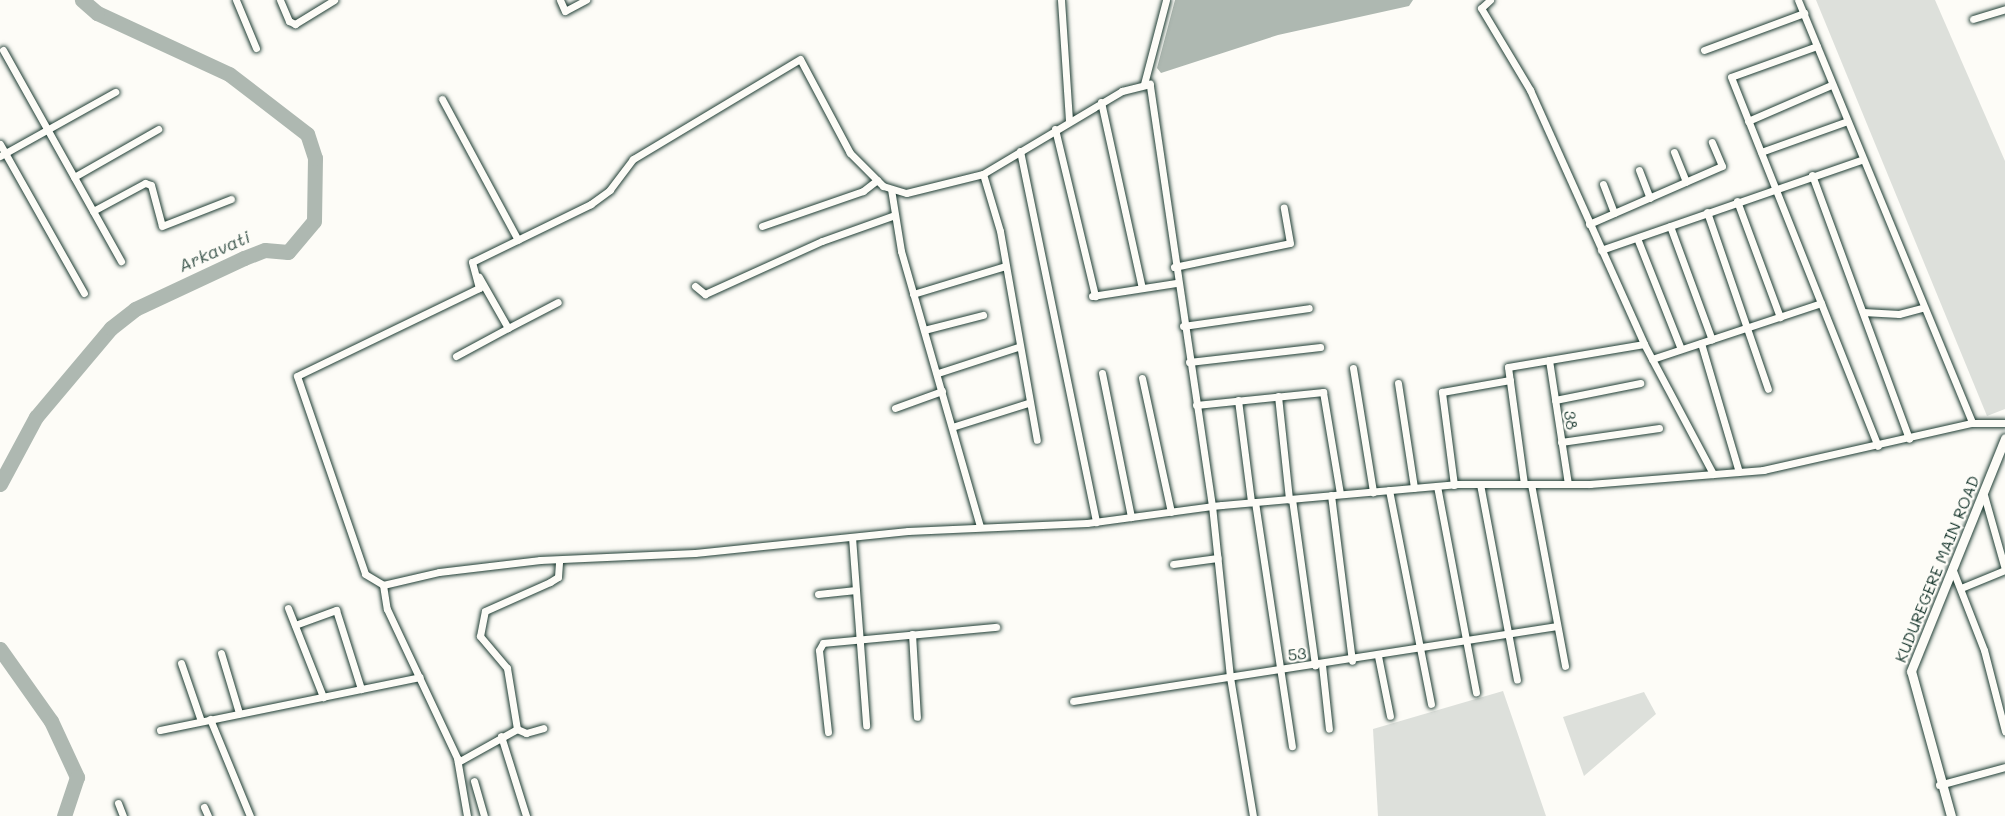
<!DOCTYPE html>
<style>
body{margin:0}
#map{position:relative;width:2005px;height:816px;overflow:hidden;background:#fdfcf7;font-family:Mali,sans-serif}
div>[style]{position:absolute}
[style*='--x']{left:calc(var(--x)*1px);top:calc(var(--y)*1px);width:calc(var(--w)*1px);rotate:calc(var(--a)*1deg)}
.green>*{inset:0;background:#dde0db}
.water>*{inset:0;background:#aeb8b1}
.river>*{height:15px;margin:-7.5px;padding:0 7.5px;transform-origin:7.5px;border-radius:7.5px;background:#aeb8b1}
.roads{filter:drop-shadow(0 0 2px #1f3d34) drop-shadow(0 0 2px #1f3d34)}
.street>*{height:7px;margin:-3.5px;padding:0 3.5px;transform-origin:3.5px;border-radius:3.5px;background:#fdfcf7}
.secondary>*{height:9px;margin:-4.5px;padding:0 4.5px;transform-origin:4.5px;border-radius:4.5px;background:#fdfcf7}
span{translate:-50% -50%;white-space:nowrap;text-align:center;line-height:1.15;-webkit-text-stroke:4.5px #fdfcf7;paint-order:stroke}
.street-label{font-size:16px;color:#1f3d34}
.water-label{font-size:18px;color:#435c53;font-style:italic}
</style>
<div id="map">
<div class="green">
<i style="clip-path:polygon(1816px 0,1935px 0,2005px 161px,2005px 409px,1987px 416px)"></i>
<i style="clip-path:polygon(1503px 691px,1546px 816px,1378px 816px,1373px 729px)"></i>
<i style="clip-path:polygon(1644px 692px,1656px 714px,1584px 776px,1563px 717px)"></i>
</div>
<div class="water">
<i style="clip-path:polygon(1175px 0,1413px 0,1409px 6px,1278px 35px,1161px 73px,1157px 68px)"></i>
</div>
<div class="river">
<i style="--x:0;--y:484;--w:76;--a:-61.8"></i>
<i style="--x:36;--y:417;--w:116;--a:-49.9"></i>
<i style="--x:111;--y:328;--w:31;--a:-38"></i>
<i style="--x:135;--y:309;--w:120;--a:-25.1"></i>
<i style="--x:244;--y:258;--w:22;--a:-21"></i>
<i style="--x:265;--y:250;--w:23;--a:5"></i>
<i style="--x:288;--y:252;--w:40;--a:-50"></i>
<i style="--x:314;--y:221;--w:63;--a:-89.1"></i>
<i style="--x:315;--y:158;--w:25;--a:-108"></i>
<i style="--x:307;--y:134;--w:98;--a:-142.4"></i>
<i style="--x:229;--y:74;--w:145;--a:-155.2"></i>
<i style="--x:97;--y:13;--w:20;--a:-139"></i>
<i style="--x:0;--y:649;--w:88;--a:54.7"></i>
<i style="--x:51;--y:721;--w:62;--a:65.1"></i>
<i style="--x:77;--y:777;--w:41;--a:108.4"></i>
</div>
<div class="roads">
<div class="street">
<i style="--x:236;--y:0;--w:52;--a:67.4"></i>
<i style="--x:280;--y:0;--w:23;--a:67"></i>
<i style="--x:289;--y:21;--w:7;--a:27"></i>
<i style="--x:295;--y:24;--w:46;--a:-31.6"></i>
<i style="--x:560;--y:0;--w:12;--a:66"></i>
<i style="--x:565;--y:11;--w:24;--a:-28"></i>
<i style="--x:1061;--y:0;--w:121;--a:86.2"></i>
<i style="--x:1490;--y:0;--w:12;--a:138"></i>
<i style="--x:1481;--y:8;--w:96;--a:59.1"></i>
<i style="--x:1530;--y:90;--w:278;--a:65.8"></i>
<i style="--x:1644;--y:344;--w:147;--a:62"></i>
<i style="--x:1798;--y:0;--w:457;--a:67.6"></i>
<i style="--x:1973;--y:19;--w:34;--a:-17"></i>
<i style="--x:1817;--y:46;--w:91;--a:160.2"></i>
<i style="--x:1731;--y:77;--w:397;--a:68.3"></i>
<i style="--x:3;--y:50;--w:242;--a:60.8"></i>
<i style="--x:1704;--y:50;--w:107;--a:-20.3"></i>
<i style="--x:1144;--y:84;--w:87;--a:-75.3"></i>
<i style="--x:442;--y:99;--w:160;--a:61.7"></i>
<i style="--x:1101;--y:102;--w:190;--a:77.6"></i>
<i style="--x:1748;--y:121;--w:90;--a:-23.4"></i>
<i style="--x:1055;--y:129;--w:172;--a:76.5"></i>
<i style="--x:0;--y:144;--w:171;--a:60.6"></i>
<i style="--x:1020;--y:151;--w:379;--a:78.4"></i>
<i style="--x:1674;--y:152;--w:32;--a:68"></i>
<i style="--x:1761;--y:152;--w:89;--a:-19.7"></i>
<i style="--x:0;--y:156;--w:132;--a:-29.1"></i>
<i style="--x:1639;--y:170;--w:30;--a:69"></i>
<i style="--x:983;--y:174;--w:59;--a:73.4"></i>
<i style="--x:1000;--y:231;--w:212;--a:80"></i>
<i style="--x:1812;--y:175;--w:281;--a:69.8"></i>
<i style="--x:74;--y:177;--w:97;--a:-29.7"></i>
<i style="--x:1603;--y:184;--w:31;--a:69"></i>
<i style="--x:891;--y:189;--w:63;--a:80.8"></i>
<i style="--x:901;--y:251;--w:287;--a:74"></i>
<i style="--x:1737;--y:201;--w:124;--a:69.7"></i>
<i style="--x:93;--y:211;--w:59;--a:-28.3"></i>
<i style="--x:145;--y:183;--w:6;--a:18"></i>
<i style="--x:151;--y:185;--w:42;--a:75"></i>
<i style="--x:162;--y:226;--w:74;--a:-21.4"></i>
<i style="--x:1707;--y:212;--w:187;--a:71"></i>
<i style="--x:1589;--y:224;--w:145;--a:-23.6"></i>
<i style="--x:1722;--y:166;--w:26;--a:-113"></i>
<i style="--x:762;--y:226;--w:107;--a:-19.1"></i>
<i style="--x:863;--y:191;--w:18;--a:-38"></i>
<i style="--x:1670;--y:226;--w:121;--a:69.8"></i>
<i style="--x:1637;--y:238;--w:119;--a:68.4"></i>
<i style="--x:1601;--y:250;--w:275;--a:-19.1"></i>
<i style="--x:1174;--y:267;--w:118;--a:-11.7"></i>
<i style="--x:1290;--y:243;--w:36;--a:-100"></i>
<i style="--x:695;--y:286;--w:13;--a:39"></i>
<i style="--x:705;--y:294;--w:128;--a:-24.4"></i>
<i style="--x:822;--y:241;--w:77;--a:-19.6"></i>
<i style="--x:913;--y:294;--w:97;--a:-16.8"></i>
<i style="--x:1092;--y:296;--w:85;--a:-8.8"></i>
<i style="--x:1863;--y:312;--w:36;--a:3"></i>
<i style="--x:1899;--y:314;--w:24;--a:-15"></i>
<i style="--x:1183;--y:326;--w:127;--a:-8.1"></i>
<i style="--x:508;--y:328;--w:56;--a:-27.5"></i>
<i style="--x:924;--y:330;--w:61;--a:-14.3"></i>
<i style="--x:1701;--y:343;--w:134;--a:73.6"></i>
<i style="--x:456;--y:356;--w:59;--a:-28.3"></i>
<i style="--x:508;--y:328;--w:59;--a:-119.6"></i>
<i style="--x:1652;--y:359;--w:178;--a:-18.3"></i>
<i style="--x:1549;--y:360;--w:125;--a:81.3"></i>
<i style="--x:1189;--y:362;--w:132;--a:-6.5"></i>
<i style="--x:1353;--y:368;--w:126;--a:80.8"></i>
<i style="--x:938;--y:373;--w:84;--a:-18"></i>
<i style="--x:1102;--y:373;--w:147;--a:78.6"></i>
<i style="--x:1142;--y:378;--w:137;--a:77.8"></i>
<i style="--x:1398;--y:383;--w:106;--a:81.3"></i>
<i style="--x:1278;--y:396;--w:104;--a:83.9"></i>
<i style="--x:1238;--y:400;--w:103;--a:82.7"></i>
<i style="--x:1555;--y:400;--w:87;--a:-11.3"></i>
<i style="--x:1196;--y:405;--w:128;--a:-5.8"></i>
<i style="--x:1323;--y:392;--w:103;--a:80.5"></i>
<i style="--x:895;--y:408;--w:50;--a:-19.9"></i>
<i style="--x:952;--y:427;--w:80;--a:-17.5"></i>
<i style="--x:1561;--y:442;--w:99;--a:-8.1"></i>
<i style="--x:1480;--y:484;--w:199;--a:79.3"></i>
<i style="--x:1524;--y:484;--w:118;--a:-97.8"></i>
<i style="--x:1508;--y:367;--w:138;--a:-9.6"></i>
<i style="--x:1531;--y:484;--w:185;--a:79.4"></i>
<i style="--x:1454;--y:485;--w:94;--a:-97.4"></i>
<i style="--x:1442;--y:392;--w:69;--a:-10"></i>
<i style="--x:1437;--y:486;--w:210;--a:79.3"></i>
<i style="--x:1389;--y:490;--w:218;--a:78.9"></i>
<i style="--x:1331;--y:495;--w:167;--a:82.8"></i>
<i style="--x:1984;--y:495;--w:77;--a:74.2"></i>
<i style="--x:1292;--y:499;--w:168;--a:82.1"></i>
<i style="--x:1255;--y:502;--w:247;--a:81.4"></i>
<i style="--x:852;--y:537;--w:189;--a:85.7"></i>
<i style="--x:1173;--y:564;--w:45;--a:-7.6"></i>
<i style="--x:1952;--y:568;--w:88;--a:68.7"></i>
<i style="--x:1984;--y:650;--w:84;--a:75.5"></i>
<i style="--x:383;--y:585;--w:24;--a:81"></i>
<i style="--x:387;--y:609;--w:165;--a:64.8"></i>
<i style="--x:457;--y:758;--w:59;--a:80.2"></i>
<i style="--x:1961;--y:588;--w:48;--a:-22.2"></i>
<i style="--x:818;--y:594;--w:38;--a:-6"></i>
<i style="--x:288;--y:608;--w:96;--a:68.5"></i>
<i style="--x:295;--y:625;--w:44;--a:-20.1"></i>
<i style="--x:336;--y:610;--w:83;--a:72.4"></i>
<i style="--x:912;--y:634;--w:83;--a:86.6"></i>
<i style="--x:221;--y:653;--w:63;--a:73.3"></i>
<i style="--x:1378;--y:656;--w:61;--a:78.7"></i>
<i style="--x:181;--y:663;--w:61;--a:71"></i>
<i style="--x:1322;--y:665;--w:64;--a:83.8"></i>
<i style="--x:1073;--y:701;--w:488;--a:-8.8"></i>
<i style="--x:210;--y:719;--w:105;--a:67.6"></i>
<i style="--x:517;--y:729;--w:10;--a:24"></i>
<i style="--x:526;--y:733;--w:18;--a:-16"></i>
<i style="--x:160;--y:730;--w:265;--a:-11.5"></i>
<i style="--x:828;--y:732;--w:82;--a:-96.3"></i>
<i style="--x:819;--y:650;--w:8;--a:-60"></i>
<i style="--x:823;--y:643;--w:174;--a:-5.3"></i>
<i style="--x:501;--y:736;--w:84;--a:72.6"></i>
<i style="--x:458;--y:762;--w:68;--a:-29.2"></i>
<i style="--x:517;--y:729;--w:62;--a:-99.3"></i>
<i style="--x:507;--y:668;--w:42;--a:-130.2"></i>
<i style="--x:480;--y:636;--w:25;--a:-79"></i>
<i style="--x:485;--y:611;--w:71;--a:-24"></i>
<i style="--x:550;--y:582;--w:9;--a:-32"></i>
<i style="--x:558;--y:577;--w:16;--a:-86"></i>
<i style="--x:474;--y:781;--w:36;--a:74"></i>
<i style="--x:1939;--y:785;--w:68;--a:-15.3"></i>
<i style="--x:118;--y:803;--w:14;--a:69"></i>
<i style="--x:204;--y:807;--w:10;--a:66"></i>
<i style="--x:1253;--y:816;--w:141;--a:-99.4"></i>
<i style="--x:1230;--y:677;--w:172;--a:-96"></i>
<i style="--x:1212;--y:506;--w:427;--a:-98.4"></i>
<i style="--x:1150;--y:84;--w:29;--a:166"></i>
<i style="--x:1122;--y:91;--w:162;--a:149.2"></i>
<i style="--x:983;--y:174;--w:79;--a:166.1"></i>
<i style="--x:906;--y:193;--w:24;--a:-163"></i>
<i style="--x:883;--y:186;--w:47;--a:-135"></i>
<i style="--x:850;--y:153;--w:106;--a:-118"></i>
<i style="--x:800;--y:59;--w:195;--a:149.1"></i>
<i style="--x:633;--y:159;--w:39;--a:127"></i>
<i style="--x:610;--y:190;--w:24;--a:144"></i>
<i style="--x:591;--y:204;--w:132;--a:154"></i>
<i style="--x:472;--y:262;--w:27;--a:75"></i>
<i style="--x:479;--y:288;--w:202;--a:154.2"></i>
<i style="--x:297;--y:376;--w:209;--a:71"></i>
<i style="--x:365;--y:574;--w:21;--a:31"></i>
<i style="--x:383;--y:585;--w:57;--a:-13.1"></i>
<i style="--x:439;--y:572;--w:102;--a:-6.8"></i>
<i style="--x:540;--y:560;--w:155;--a:-2.6"></i>
<i style="--x:695;--y:553;--w:214;--a:-5.9"></i>
<i style="--x:908;--y:531;--w:179;--a:-2.6"></i>
<i style="--x:1087;--y:523;--w:126;--a:-7.7"></i>
<i style="--x:1212;--y:506;--w:10;--a:-6"></i>
<i style="--x:1222;--y:505;--w:237;--a:-5.1"></i>
<i style="--x:1458;--y:484;--w:132;--a:0"></i>
<i style="--x:1590;--y:484;--w:174;--a:-4.6"></i>
<i style="--x:1763;--y:470;--w:214;--a:-12.7"></i>
<i style="--x:1972;--y:423;--w:33;--a:0"></i>
</div>
<div class="secondary">
<i style="--x:1951;--y:816;--w:150;--a:-105.4"></i>
<i style="--x:1911;--y:671;--w:251;--a:-68"></i>
</div>
</div>
<div class="street-label">
<span style="left:1571px;top:420px;rotate:81deg">38</span>
<span style="left:1937px;top:569px;rotate:-68deg">KUDUREGERE MAIN ROAD</span>
<span style="left:1297px;top:654px;rotate:-7deg">53</span>
</div>
<div class="water-label">
<span style="left:214px;top:251px;rotate:-24deg">Arkavati</span>
</div>
</div>
